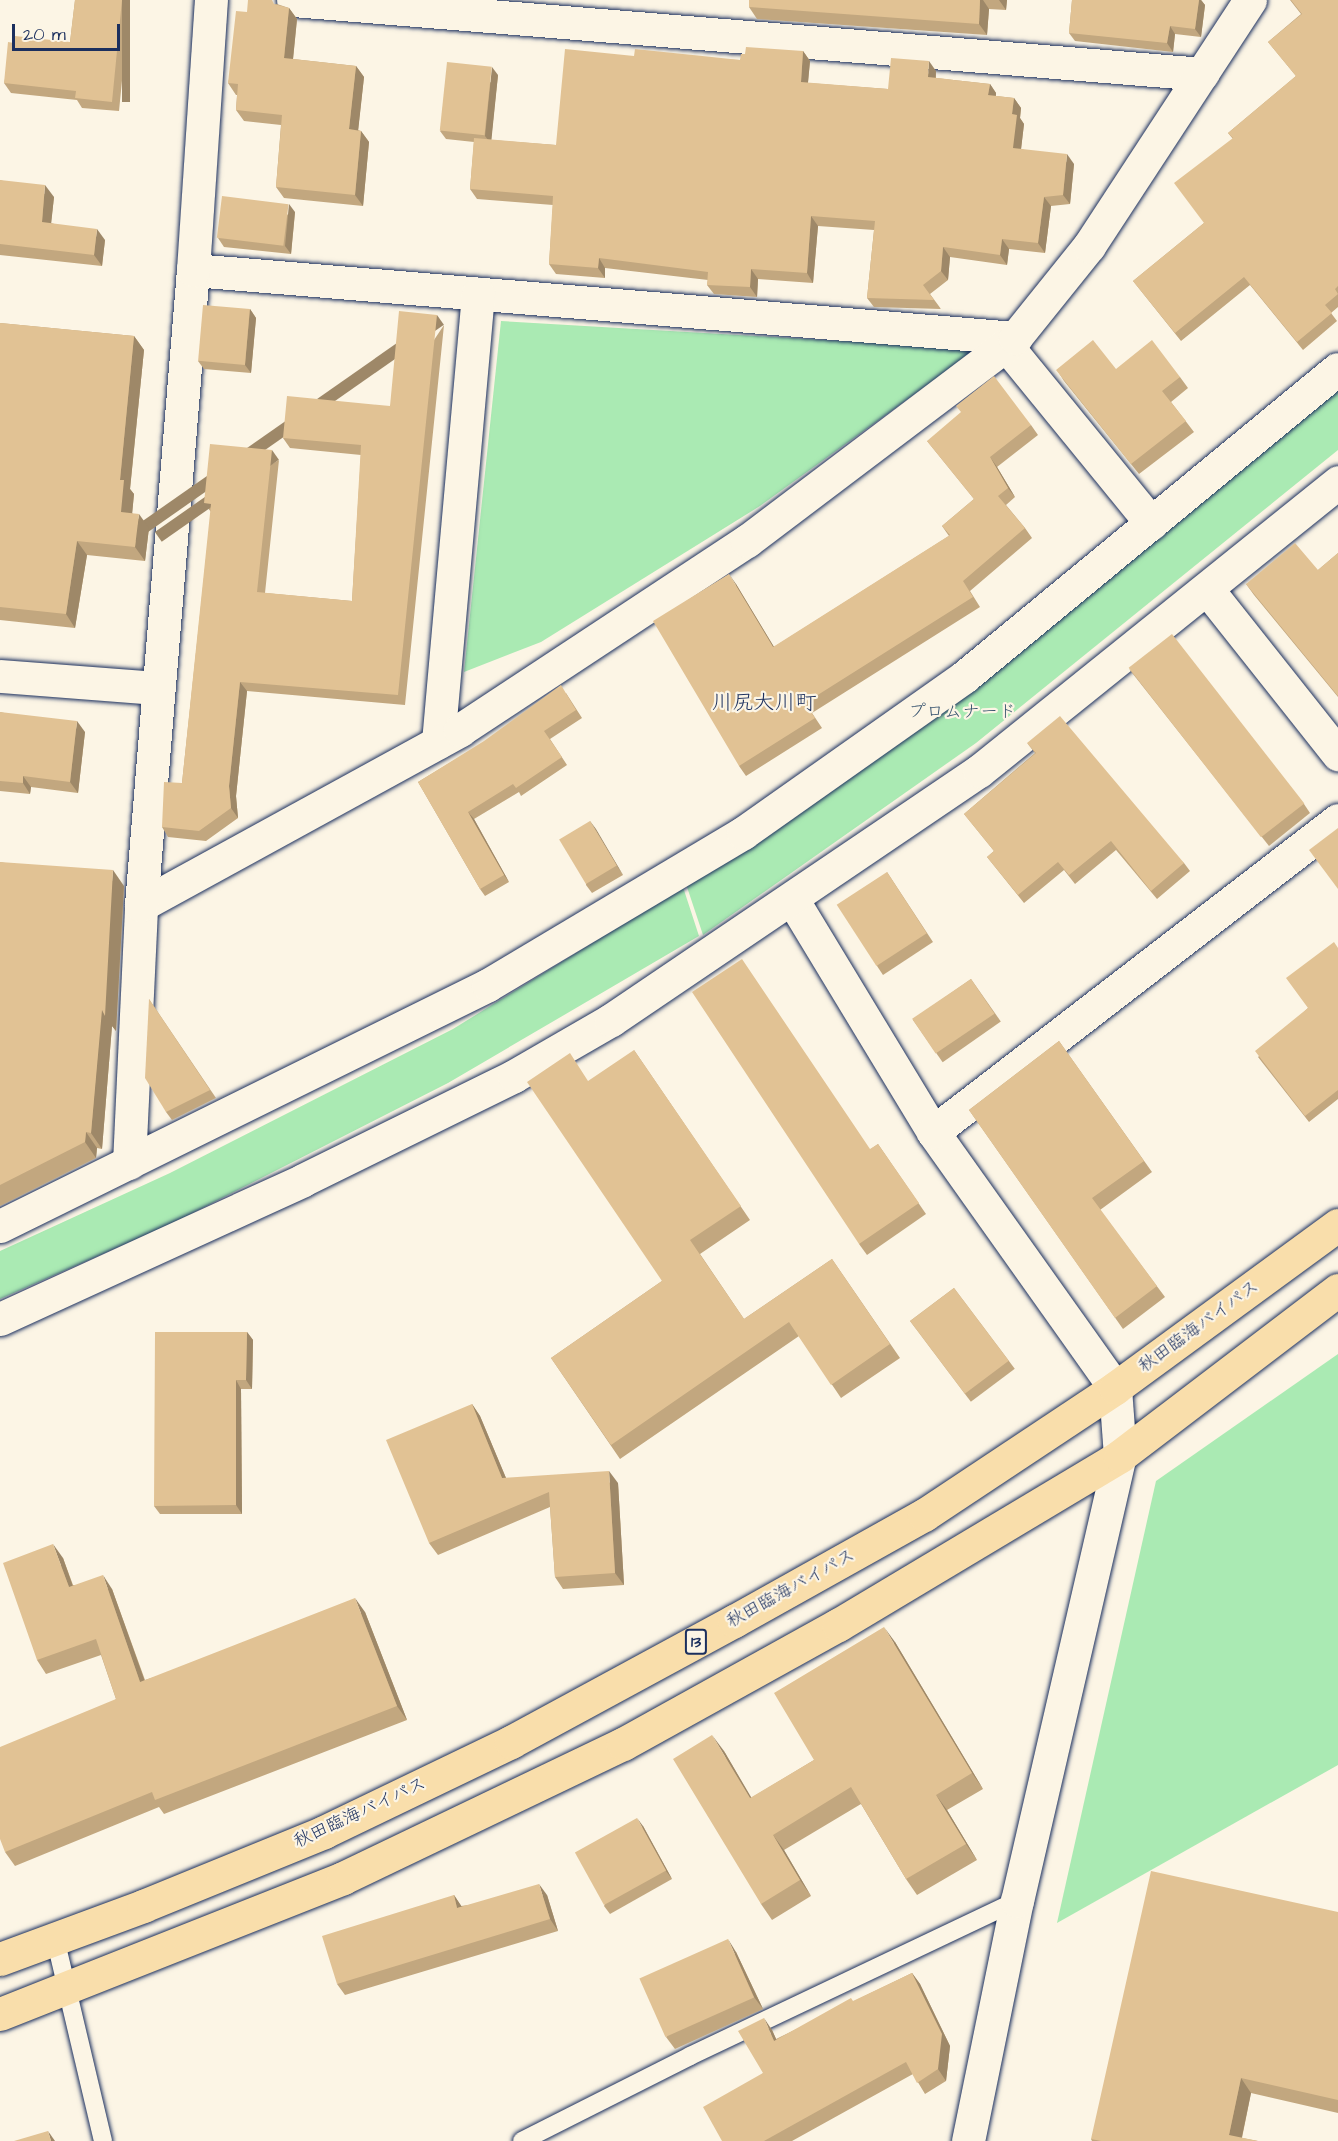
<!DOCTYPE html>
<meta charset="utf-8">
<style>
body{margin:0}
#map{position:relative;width:1338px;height:2141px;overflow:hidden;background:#fcf5e5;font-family:"Architects Daughter","Klee One",sans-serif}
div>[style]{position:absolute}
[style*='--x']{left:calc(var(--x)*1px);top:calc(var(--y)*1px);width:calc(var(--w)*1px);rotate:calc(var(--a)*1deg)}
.green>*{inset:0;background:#aaeab3}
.roads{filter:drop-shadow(0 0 2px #1b2f5e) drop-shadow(0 0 2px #1b2f5e)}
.lane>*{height:18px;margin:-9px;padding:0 9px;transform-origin:9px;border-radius:9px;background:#fcf5e5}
.street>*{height:33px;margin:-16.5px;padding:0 16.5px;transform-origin:16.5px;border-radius:16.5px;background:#fcf5e5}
.secondary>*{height:33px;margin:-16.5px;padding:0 16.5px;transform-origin:16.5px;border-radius:16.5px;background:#fcf5e5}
.highway>*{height:33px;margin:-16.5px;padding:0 16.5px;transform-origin:16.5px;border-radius:16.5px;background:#f9deab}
.wall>*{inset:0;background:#c2a77f;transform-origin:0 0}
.shaded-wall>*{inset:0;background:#9e8868;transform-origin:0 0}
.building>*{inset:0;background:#e1c294;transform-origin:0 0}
span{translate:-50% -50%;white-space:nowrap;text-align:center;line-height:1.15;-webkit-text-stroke:4.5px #fcf5e5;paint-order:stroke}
.shield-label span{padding:2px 4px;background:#fcf5e5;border:2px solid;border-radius:4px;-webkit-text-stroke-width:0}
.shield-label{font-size:16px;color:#1b2f5e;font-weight:700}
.park-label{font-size:18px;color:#38546f}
.street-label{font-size:18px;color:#1b2f5e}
.quarter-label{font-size:21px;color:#1b2f5e}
.scale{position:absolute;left:12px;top:24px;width:108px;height:27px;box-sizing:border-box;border:3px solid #1b2f5e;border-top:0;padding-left:8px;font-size:18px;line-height:21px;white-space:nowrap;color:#1b2f5e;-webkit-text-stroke:4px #fcf5e5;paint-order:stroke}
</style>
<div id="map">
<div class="green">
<i style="clip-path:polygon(501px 321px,977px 349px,760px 506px,541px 642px,464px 672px)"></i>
<i style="clip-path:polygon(1338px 377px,1338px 450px,976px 743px,703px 935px,686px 884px)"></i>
<i style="clip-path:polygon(683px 887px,699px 936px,448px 1083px,171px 1224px,0 1299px,0 1251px,170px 1173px,453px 1029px)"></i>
<i style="clip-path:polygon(1338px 1354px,1338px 1765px,1057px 1923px,1156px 1481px)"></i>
</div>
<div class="roads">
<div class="lane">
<i style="--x:55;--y:1938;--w:209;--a:76.7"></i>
<i style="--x:522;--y:2141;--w:188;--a:-26.8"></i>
<i style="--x:690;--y:2056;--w:362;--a:-25.4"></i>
</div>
<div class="street">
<i style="--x:293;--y:0;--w:912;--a:4.65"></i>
<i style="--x:193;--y:270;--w:825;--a:4.73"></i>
<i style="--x:1006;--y:345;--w:230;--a:50.8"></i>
<i style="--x:1207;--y:589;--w:211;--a:51.6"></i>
<i style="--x:0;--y:676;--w:157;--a:4.4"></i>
<i style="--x:438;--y:742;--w:450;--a:-84.9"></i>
<i style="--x:792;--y:899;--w:272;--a:58.8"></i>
<i style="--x:933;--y:1132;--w:314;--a:54.6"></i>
<i style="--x:1115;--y:1388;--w:68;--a:85.8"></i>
<i style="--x:141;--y:905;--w:364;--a:-28.7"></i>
<i style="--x:460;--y:730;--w:344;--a:-33.4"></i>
<i style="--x:747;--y:541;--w:336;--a:-37.1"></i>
<i style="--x:1015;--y:338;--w:118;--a:-51.2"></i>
<i style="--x:1089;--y:246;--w:294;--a:-56.8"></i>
<i style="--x:933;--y:1132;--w:511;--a:-37.61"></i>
<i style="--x:129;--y:1163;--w:258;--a:-87.3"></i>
<i style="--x:141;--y:905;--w:637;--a:-85.32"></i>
<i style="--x:193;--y:270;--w:271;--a:-86.2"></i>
<i style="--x:0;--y:1226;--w:544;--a:-26.28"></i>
<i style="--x:488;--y:985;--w:297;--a:-30.8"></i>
<i style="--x:743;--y:833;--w:271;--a:-35.2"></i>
<i style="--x:964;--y:677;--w:484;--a:-39.5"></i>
<i style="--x:0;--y:1319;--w:333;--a:-24.6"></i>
<i style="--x:303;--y:1180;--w:235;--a:-26.2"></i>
<i style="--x:514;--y:1076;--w:112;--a:-30"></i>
<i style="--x:611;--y:1020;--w:444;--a:-34.1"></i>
<i style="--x:979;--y:771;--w:461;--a:-38.8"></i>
</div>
<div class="secondary">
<i style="--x:968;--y:2141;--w:245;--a:-78.5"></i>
<i style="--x:1017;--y:1901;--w:457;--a:-77"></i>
</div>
<div class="highway">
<i style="--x:0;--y:1959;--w:153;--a:-20.3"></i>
<i style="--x:143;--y:1906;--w:196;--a:-22.2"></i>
<i style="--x:324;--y:1832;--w:208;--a:-25.7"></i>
<i style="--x:511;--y:1742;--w:254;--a:-28.5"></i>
<i style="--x:734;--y:1621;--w:218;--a:-29.2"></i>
<i style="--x:924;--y:1515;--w:229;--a:-33.6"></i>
<i style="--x:1115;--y:1388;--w:276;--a:-36.2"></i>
<i style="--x:0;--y:2014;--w:369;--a:-21.6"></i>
<i style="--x:343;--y:1878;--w:310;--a:-25.6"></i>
<i style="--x:623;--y:1744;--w:246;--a:-29"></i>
<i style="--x:838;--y:1625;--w:329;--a:-30.9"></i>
<i style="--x:1120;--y:1456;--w:274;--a:-37.3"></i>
</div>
</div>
<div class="wall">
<i style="clip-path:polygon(75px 0,130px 0,119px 111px,82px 108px,77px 100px,11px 93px,4px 83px,14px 43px,70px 42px)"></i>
<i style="clip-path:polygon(749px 0,1007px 0,1006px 10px,989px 9px,987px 35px,757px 19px,749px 7px)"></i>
<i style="clip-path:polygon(1072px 0,1201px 0,1205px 5px,1201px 37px,1175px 34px,1173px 52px,1075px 41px,1069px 33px)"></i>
<i style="clip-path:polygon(1290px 0,1338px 0,1338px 307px,1331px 313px,1337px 321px,1303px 350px,1250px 285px,1181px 341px,1133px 281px,1204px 223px,1233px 139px,1228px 133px,1296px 76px,1268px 42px,1301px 14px)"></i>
<i style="clip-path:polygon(277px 4px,289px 8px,297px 19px,293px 59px,356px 66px,364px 77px,358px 130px,361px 131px,369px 142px,363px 206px,284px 198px,276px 187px,281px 125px,244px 121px,236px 110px,237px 95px,236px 95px,228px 83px,247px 12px)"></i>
<i style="clip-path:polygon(803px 51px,810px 61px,808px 83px,888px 89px,936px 71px,936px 78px,990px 84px,996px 93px,996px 96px,1014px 98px,1021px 108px,1020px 118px,1024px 124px,1021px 149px,1074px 164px,1070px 204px,1051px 206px,1045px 253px,1009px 249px,1007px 265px,950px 257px,948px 280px,930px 294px,941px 309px,874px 307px,867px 298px,874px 230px,818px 226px,813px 283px,758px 279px,757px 297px,714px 294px,707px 285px,708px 280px,605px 268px,605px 278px,556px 274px,549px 264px,553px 205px,477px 199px,470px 189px,474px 142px,446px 139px,440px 131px,498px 75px,491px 140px,556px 145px,634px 56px,740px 60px,745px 54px)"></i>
<i style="clip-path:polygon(0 180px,54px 197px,51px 223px,105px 240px,102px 266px,0 255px)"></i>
<i style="clip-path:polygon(295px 212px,291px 254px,224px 247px,218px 238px)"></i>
<i style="clip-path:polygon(250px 309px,256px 318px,251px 373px,204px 369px,198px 361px)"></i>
<i style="clip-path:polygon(0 323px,134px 336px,144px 350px,130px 489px,134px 494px,132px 513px,149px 528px,145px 561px,87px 555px,75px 628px,0 620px)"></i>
<i style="clip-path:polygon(444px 325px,405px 705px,247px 691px,236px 796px,238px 818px,206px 841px,168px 837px,162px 827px,182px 783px,211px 512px,204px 503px,279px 460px,265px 593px,352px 601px,361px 455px,290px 448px,283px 438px,390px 406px)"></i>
<i style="clip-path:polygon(1116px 369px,1180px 377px,1188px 388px,1171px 402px,1194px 432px,1139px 474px,1064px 381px,1057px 370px)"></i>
<i style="clip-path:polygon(1031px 425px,1038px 435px,997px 467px,1015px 497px,1006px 505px,1025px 528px,1032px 538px,970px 591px,980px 607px,812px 713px,822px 728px,746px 776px,739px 766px,736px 584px,774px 647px,949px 536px,942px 526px,974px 499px,927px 441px)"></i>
<i style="clip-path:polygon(1338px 553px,1338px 697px,1254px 595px,1246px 584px,1318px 570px)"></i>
<i style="clip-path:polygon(1129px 669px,1304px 804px,1310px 813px,1269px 846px)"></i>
<i style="clip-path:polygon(566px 693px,582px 718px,550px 739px,567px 765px,521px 796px,519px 792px,474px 819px,509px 882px,485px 896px,480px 889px,418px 782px)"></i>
<i style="clip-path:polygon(0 712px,85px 732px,78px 793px,31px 787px,30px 794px,0 791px)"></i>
<i style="clip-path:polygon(1027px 743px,1184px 863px,1190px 871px,1157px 899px,1116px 850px,1075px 884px,1064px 870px,1024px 903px,987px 857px,994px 851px,964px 814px,1035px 753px)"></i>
<i style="clip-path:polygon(590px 821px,623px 875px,592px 893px,586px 885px)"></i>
<i style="clip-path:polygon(0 862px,124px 886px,116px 1031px,112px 1026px,102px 1149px,97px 1148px,96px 1158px,0 1206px)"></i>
<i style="clip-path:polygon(887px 872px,933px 942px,883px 975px,877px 966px)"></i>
<i style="clip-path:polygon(1338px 948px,1338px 1099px,1309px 1122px,1258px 1057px,1308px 1008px)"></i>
<i style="left:971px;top:979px;width:52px;height:71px;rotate:55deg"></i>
<i style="clip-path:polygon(149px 999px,216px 1098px,172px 1120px,166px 1112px)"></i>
<i style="clip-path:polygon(1059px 1041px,1152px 1172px,1100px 1210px,1165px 1297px,1123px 1329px,969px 1110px)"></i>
<i style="clip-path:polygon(634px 1050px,750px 1220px,700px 1254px,744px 1319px,832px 1259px,900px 1358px,841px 1398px,799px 1336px,620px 1459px,551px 1358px,662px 1281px)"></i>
<i style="clip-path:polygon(878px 1144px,926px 1214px,867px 1255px,859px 1244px,871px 1149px)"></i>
<i style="left:954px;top:1288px;width:101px;height:55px;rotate:53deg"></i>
<i style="clip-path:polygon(247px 1332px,253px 1340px,252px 1389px,241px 1389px,242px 1514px,160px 1514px,154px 1506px)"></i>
<i style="clip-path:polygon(472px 1404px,480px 1416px,506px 1478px,618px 1483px,624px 1585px,563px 1589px,555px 1577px,550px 1507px,438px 1555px,429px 1543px)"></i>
<i style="clip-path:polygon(63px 1558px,73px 1585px,112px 1589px,145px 1680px,365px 1612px,407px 1720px,164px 1814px,159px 1807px,15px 1866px,5px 1852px,116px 1699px,101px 1655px,46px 1674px,37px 1660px)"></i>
<i style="clip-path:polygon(895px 1642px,983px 1789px,947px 1810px,977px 1860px,917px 1895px,906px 1879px,861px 1804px,784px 1850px,811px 1896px,772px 1920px,761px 1904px,724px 1751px,751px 1798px,814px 1760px)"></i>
<i style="clip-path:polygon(643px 1826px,672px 1879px,610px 1914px,604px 1906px)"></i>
<i style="clip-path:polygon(454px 1895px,461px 1906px,547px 1895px,558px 1931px,345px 1995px,337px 1984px)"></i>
<i style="clip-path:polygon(1338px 1912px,1338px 2113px,1251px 2093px,1242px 2138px,1258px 2141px,1092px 2141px,1091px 2139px)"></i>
<i style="clip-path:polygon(736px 1952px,763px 2009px,675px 2049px,666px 2037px)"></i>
<i style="clip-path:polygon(912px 1973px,920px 1984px,950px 2046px,946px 2081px,925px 2094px,913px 2074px,792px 2141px,722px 2141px,763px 2073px,772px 2030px,776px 2039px)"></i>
</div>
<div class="shaded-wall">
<i style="left:122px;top:0;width:8px;height:102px"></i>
<i style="clip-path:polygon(980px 0,983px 0,989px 9px,987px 35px,979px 24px)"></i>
<i style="clip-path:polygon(999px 0,1007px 0,1006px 10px)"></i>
<i style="clip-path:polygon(1199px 0,1201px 0,1205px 5px,1201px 37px,1195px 29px)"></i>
<i style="clip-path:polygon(289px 8px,297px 19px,292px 69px,284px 58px)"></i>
<i style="clip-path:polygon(1170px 26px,1175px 34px,1173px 52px,1167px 43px)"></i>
<i style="clip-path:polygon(803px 51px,810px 61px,807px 92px,801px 82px)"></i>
<i style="clip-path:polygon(929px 61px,936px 71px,935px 87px,928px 77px)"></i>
<i style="clip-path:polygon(356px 66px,364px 77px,357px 141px,349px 129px)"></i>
<i style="clip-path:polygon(492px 67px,498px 75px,491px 144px,485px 136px)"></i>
<i style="clip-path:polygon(990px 84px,996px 93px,995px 105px,988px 95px)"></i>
<i style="clip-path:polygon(1014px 98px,1021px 108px,1020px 118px,1024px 124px,1020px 158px,1013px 148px,1012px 114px)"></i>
<i style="clip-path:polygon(361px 131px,369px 142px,363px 206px,355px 195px)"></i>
<i style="clip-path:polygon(1067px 154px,1074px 164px,1070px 204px,1063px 195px)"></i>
<i style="clip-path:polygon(45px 185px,54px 197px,50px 234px,42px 222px)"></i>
<i style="clip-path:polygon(1044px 197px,1051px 206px,1045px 253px,1038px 243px)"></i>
<i style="clip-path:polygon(289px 204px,295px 212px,291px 254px,285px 246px)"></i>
<i style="clip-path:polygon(811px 216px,818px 226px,813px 283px,807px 273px)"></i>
<i style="clip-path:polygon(97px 229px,105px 240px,102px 266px,94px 255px)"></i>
<i style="clip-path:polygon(1002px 239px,1009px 249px,1007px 265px,1000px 255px)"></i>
<i style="clip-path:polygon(943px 247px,950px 257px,948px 280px,941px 271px)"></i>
<i style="clip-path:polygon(599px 258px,605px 268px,605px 278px,598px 268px)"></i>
<i style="clip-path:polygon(751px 269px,758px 279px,757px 297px,750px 287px)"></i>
<i style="clip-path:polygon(250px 309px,256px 318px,251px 373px,245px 365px)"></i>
<i style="left:437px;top:315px;width:12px;height:382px;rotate:55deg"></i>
<i style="clip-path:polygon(134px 336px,144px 350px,130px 489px,134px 494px,131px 526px,121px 512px,120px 480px)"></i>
<i style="left:272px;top:450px;width:12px;height:143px;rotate:55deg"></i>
<i style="clip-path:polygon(990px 457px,997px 467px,1015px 497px,1008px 488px)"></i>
<i style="clip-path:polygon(139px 514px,149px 528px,145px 561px,135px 547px)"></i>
<i style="clip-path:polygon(77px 541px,87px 555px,75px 628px,66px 614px)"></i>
<i style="clip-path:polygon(729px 574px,736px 584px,780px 657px,773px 647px)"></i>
<i style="clip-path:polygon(240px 682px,247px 691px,236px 796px,238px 818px,231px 808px,229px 786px)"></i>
<i style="clip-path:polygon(77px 721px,85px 732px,78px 793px,70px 782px)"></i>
<i style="clip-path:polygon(23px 776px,31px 787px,30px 794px,23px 783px)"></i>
<i style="clip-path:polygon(468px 812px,474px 819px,509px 882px,504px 875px)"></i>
<i style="clip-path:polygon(590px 821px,596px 829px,623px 875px,617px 866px)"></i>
<i style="clip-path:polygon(113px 870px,124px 886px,116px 1031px,112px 1026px,102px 1149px,91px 1133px)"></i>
<i style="clip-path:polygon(86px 1132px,97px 1148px,96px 1158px,85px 1142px)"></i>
<i style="clip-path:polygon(247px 1332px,253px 1340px,252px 1389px,246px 1380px)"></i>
<i style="clip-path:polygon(236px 1380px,241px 1389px,242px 1514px,236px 1505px)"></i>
<i style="clip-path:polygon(472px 1404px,480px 1416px,511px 1490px,502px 1478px)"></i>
<i style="clip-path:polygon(609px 1471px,618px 1483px,624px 1585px,615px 1573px)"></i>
<i style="clip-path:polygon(53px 1544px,63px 1558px,78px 1601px,69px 1587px)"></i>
<i style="clip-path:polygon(103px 1575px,112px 1589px,150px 1696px,140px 1682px)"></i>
<i style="clip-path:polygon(355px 1598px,365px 1612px,407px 1720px,397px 1706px)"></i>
<i style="clip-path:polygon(884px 1627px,895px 1642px,983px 1789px,972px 1773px)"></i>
<i style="clip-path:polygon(712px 1735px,724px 1751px,761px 1814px,750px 1798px)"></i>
<i style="clip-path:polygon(936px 1795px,947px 1810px,977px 1860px,966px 1844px)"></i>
<i style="clip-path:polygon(637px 1818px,643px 1826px,672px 1879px,666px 1871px)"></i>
<i style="clip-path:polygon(773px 1835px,784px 1850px,811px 1896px,800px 1880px)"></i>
<i style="clip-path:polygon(539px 1884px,547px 1895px,558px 1931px,550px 1919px)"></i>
<i style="clip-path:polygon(454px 1895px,462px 1907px,457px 1908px)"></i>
<i style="clip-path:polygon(728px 1939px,736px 1952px,763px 2009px,754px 1997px)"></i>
<i style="clip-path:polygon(912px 1973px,920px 1984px,950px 2046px,946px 2081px,938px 2069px)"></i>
<i style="clip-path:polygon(764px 2018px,772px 2030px,782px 2052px,774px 2041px)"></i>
<i style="clip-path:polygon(1241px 2078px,1251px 2093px,1241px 2141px,1229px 2135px)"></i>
<i style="clip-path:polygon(48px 2131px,55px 2141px,51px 2141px)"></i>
</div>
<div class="building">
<i style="clip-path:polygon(75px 0,122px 0,112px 102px,75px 98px,76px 91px,4px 83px,8px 42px,14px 43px,15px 36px,70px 42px)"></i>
<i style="clip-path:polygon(248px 0,272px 0,274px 4px,289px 8px,284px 58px,356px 66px,349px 129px,361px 131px,355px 195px,276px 187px,282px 115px,236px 110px,238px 84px,228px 83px,236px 11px,247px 12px)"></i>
<i style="clip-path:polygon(749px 0,980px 0,979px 24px,749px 7px)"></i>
<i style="clip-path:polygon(1072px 0,1199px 0,1195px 29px,1170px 26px,1167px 43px,1069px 33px)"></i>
<i style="clip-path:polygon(1291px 0,1338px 0,1338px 286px,1335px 289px,1338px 294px,1325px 305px,1332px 313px,1297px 342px,1244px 277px,1175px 333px,1133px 281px,1204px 223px,1174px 183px,1233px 138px,1228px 133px,1296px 76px,1268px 42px,1302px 14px)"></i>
<i style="clip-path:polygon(746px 47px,803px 51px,801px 82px,888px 89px,891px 58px,929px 61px,928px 77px,990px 84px,988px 95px,1014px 98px,1012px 114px,1017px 115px,1013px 148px,1067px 154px,1063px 195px,1044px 197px,1038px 243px,1002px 239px,1000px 255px,943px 247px,941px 271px,923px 285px,934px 300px,867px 298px,875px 221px,811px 216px,807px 273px,751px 269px,750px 287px,707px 285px,708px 272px,599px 258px,598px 268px,549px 264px,553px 196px,470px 189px,474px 138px,556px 145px,565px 49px,634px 56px,635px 49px,740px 60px,741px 54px,745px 54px)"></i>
<i style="left:447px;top:62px;width:45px;height:69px;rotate:6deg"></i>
<i style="clip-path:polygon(0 180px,45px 185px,42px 222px,97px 229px,94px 255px,0 244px)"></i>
<i style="left:222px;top:196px;width:67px;height:42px;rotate:7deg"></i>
<i style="left:203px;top:305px;width:47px;height:56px;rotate:5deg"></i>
<i style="clip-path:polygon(399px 311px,437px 315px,398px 695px,240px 682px,229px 786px,231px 808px,199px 831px,162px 827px,164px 782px,182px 783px,211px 504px,204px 503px,210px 444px,272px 450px,257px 592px,352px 601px,361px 445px,283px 438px,287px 396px,390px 406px)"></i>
<i style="clip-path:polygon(0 323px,134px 336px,120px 480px,124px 480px,121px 512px,139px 514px,135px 547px,77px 541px,66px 614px,0 607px)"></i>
<i style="clip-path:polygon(1093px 340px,1116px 369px,1152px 340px,1180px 377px,1162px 391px,1186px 421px,1131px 464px,1056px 370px)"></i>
<i style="clip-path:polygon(994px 376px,1031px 425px,990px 457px,1008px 488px,998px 496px,1025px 528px,963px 581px,973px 597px,805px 703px,815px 718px,739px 766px,653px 621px,729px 574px,773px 647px,950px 535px,942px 526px,974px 499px,927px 441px,961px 412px,956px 406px)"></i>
<i style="clip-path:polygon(1295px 543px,1318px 570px,1338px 553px,1338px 696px,1246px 584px)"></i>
<i style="left:1172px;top:634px;width:215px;height:55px;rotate:52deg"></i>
<i style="clip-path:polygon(561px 685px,576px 710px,544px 731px,562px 757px,516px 788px,513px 784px,468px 812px,504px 875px,480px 889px,418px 782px,484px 741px)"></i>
<i style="clip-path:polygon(0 712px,77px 721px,70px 782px,23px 776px,23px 783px,0 781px)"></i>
<i style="clip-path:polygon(1060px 716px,1184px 863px,1151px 891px,1111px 841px,1069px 875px,1058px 862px,1018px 895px,987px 857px,994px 851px,964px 814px,1036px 753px,1027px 743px)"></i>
<i style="left:590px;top:821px;width:52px;height:36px;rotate:59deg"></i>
<i style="clip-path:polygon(1338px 828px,1338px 889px,1309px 850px)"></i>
<i style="clip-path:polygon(0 862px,113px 870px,105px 1016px,102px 1010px,91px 1133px,86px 1132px,85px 1142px,0 1185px)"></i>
<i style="left:887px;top:872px;width:73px;height:60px;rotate:57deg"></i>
<i style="clip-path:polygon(1334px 942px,1338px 948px,1338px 1090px,1305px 1116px,1255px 1051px,1308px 1008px,1286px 978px)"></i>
<i style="clip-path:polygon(742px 959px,870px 1149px,878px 1144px,919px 1203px,859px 1244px,692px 992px)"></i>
<i style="left:971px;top:979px;width:42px;height:71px;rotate:56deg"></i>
<i style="clip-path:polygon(149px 999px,210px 1090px,166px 1112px,145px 1078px)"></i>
<i style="clip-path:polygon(1059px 1041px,1144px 1161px,1092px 1198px,1157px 1286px,1115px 1318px,969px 1110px)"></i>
<i style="clip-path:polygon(634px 1050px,741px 1206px,690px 1240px,744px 1319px,832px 1259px,890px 1344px,831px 1385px,789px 1322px,611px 1445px,551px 1358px,662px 1281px,527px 1082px,570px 1053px,588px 1081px)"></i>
<i style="left:954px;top:1288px;width:91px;height:55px;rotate:53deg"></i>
<i style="clip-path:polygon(155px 1332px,247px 1332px,246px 1380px,236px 1380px,236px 1505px,154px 1506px)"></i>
<i style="clip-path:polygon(472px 1404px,502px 1478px,609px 1471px,615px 1573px,555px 1577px,549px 1492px,429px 1543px,386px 1440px)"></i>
<i style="clip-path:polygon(53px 1544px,69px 1587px,103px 1575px,140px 1682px,355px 1598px,397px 1706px,155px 1800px,152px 1792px,5px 1852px,0 1839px,0 1747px,116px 1699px,96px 1639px,37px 1660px,3px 1563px)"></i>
<i style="clip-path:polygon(884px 1627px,972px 1773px,936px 1795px,966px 1844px,906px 1879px,851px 1787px,773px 1835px,800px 1880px,761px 1904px,673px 1759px,712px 1735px,750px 1798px,814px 1760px,774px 1693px)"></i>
<i style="left:637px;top:1818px;width:60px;height:71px;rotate:61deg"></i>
<i style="clip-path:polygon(1151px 1871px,1338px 1912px,1338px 2100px,1241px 2078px,1229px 2135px,1258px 2141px,1101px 2141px,1091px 2139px)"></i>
<i style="clip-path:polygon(539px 1884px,550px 1919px,337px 1984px,322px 1936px,454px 1895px,457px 1908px)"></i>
<i style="left:728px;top:1939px;width:64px;height:97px;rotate:66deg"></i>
<i style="clip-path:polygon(912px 1973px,942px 2034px,938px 2069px,917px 2083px,906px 2062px,764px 2141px,722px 2141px,703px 2107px,763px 2073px,738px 2031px,764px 2018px,774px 2041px,851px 1998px,853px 2001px)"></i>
<i style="clip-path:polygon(48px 2131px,51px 2141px,14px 2141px)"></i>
</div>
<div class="shield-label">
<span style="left:696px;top:1642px">13</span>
</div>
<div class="park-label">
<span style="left:962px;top:712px">プロムナード</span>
</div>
<div class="street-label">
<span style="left:1199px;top:1327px;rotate:-36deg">秋田臨海バイパス</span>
<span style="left:791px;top:1589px;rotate:-29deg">秋田臨海バイパス</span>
<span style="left:360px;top:1813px;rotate:-25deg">秋田臨海バイパス</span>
</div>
<div class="quarter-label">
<span style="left:764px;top:703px">川尻大川町</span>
</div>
<div class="scale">20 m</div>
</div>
